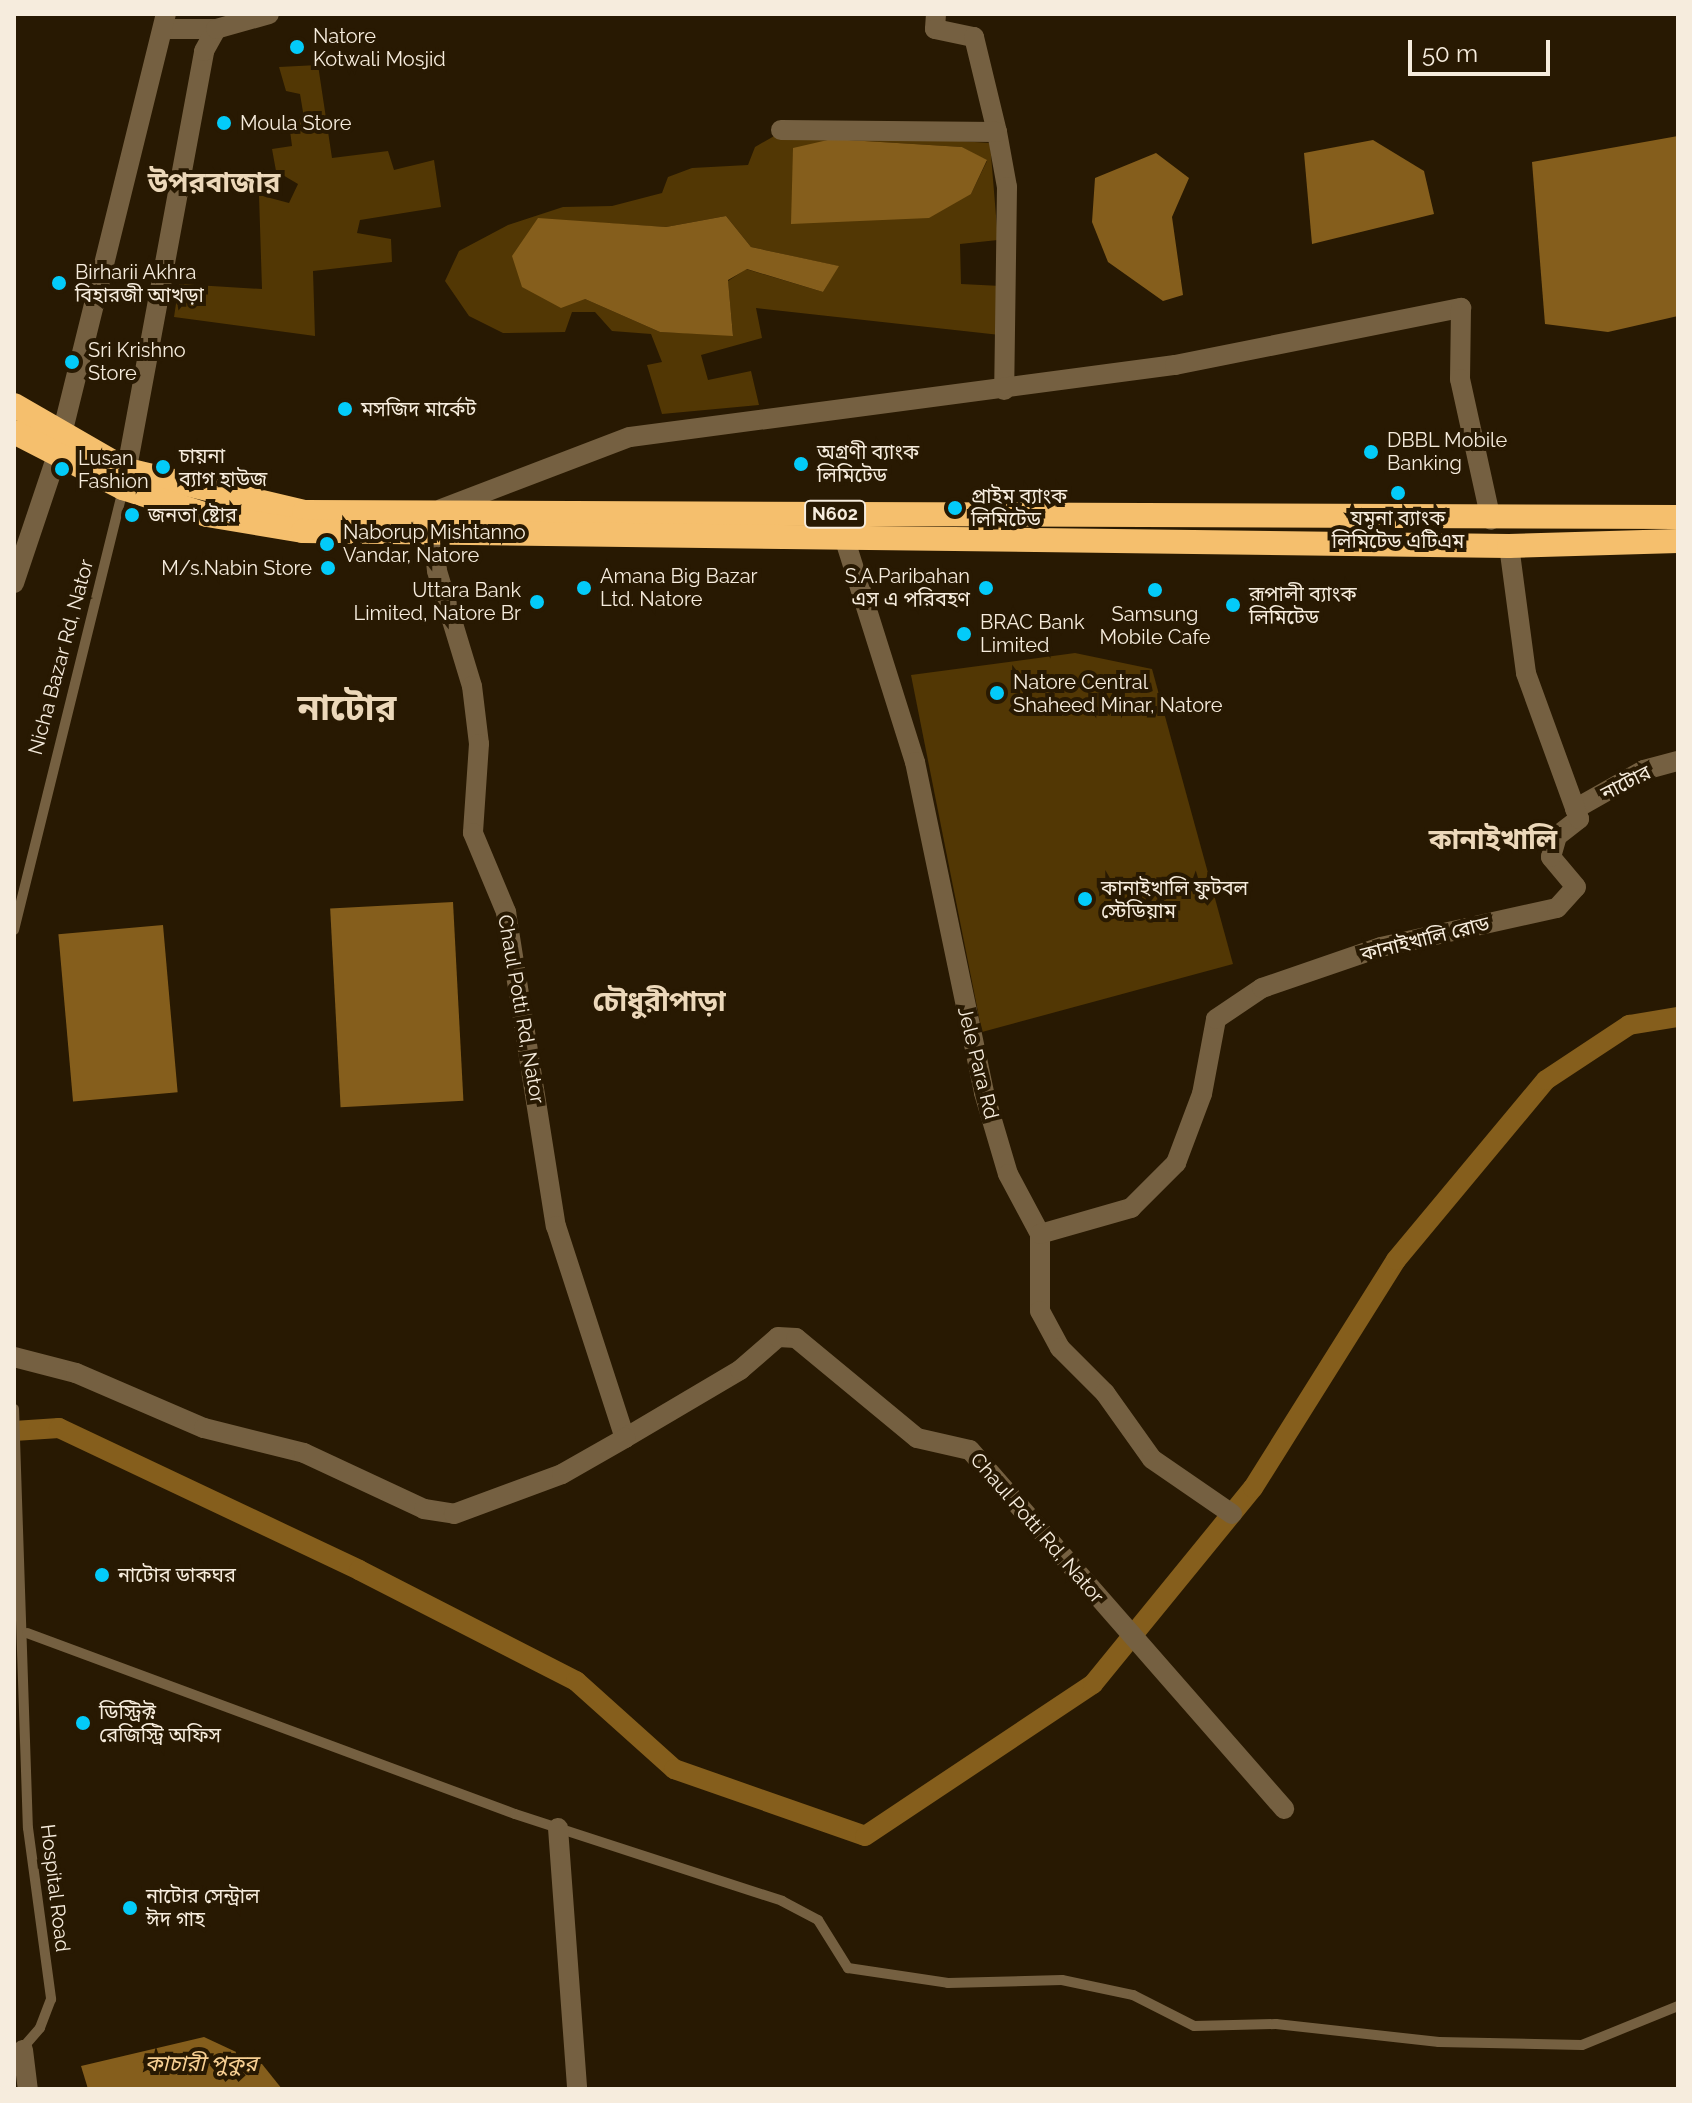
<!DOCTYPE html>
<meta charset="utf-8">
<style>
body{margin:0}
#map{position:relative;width:1692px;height:2103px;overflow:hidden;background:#281902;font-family:Raleway,"Noto Sans Bengali",sans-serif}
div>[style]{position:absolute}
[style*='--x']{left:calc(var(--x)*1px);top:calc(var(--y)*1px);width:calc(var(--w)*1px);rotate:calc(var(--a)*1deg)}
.green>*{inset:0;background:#523704}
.water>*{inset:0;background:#855e1c;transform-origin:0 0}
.canal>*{height:20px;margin:-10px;padding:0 10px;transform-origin:10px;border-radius:10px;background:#855e1c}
.lane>*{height:10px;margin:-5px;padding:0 5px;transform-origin:5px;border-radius:5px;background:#756041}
.street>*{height:20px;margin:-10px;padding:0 10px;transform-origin:10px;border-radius:10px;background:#756041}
.highway>*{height:24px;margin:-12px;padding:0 12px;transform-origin:12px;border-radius:12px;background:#f5bf6d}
.dots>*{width:22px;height:22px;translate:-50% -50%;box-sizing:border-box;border:4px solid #281902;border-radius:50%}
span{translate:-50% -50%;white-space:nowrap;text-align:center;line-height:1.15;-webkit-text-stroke:8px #281902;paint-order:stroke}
.shield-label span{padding:2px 6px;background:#281902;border:2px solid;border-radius:6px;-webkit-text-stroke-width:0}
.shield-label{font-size:18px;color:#f6ecdd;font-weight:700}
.poi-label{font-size:20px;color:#f6ecdd}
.left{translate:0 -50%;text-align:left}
.right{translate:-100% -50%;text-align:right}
.street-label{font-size:20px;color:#f6ecdd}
.water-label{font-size:22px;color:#f7cf93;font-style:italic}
.district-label{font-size:28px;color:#ecd8ba;font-weight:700}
.town-label{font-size:36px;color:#ecd8ba;font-weight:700}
.frame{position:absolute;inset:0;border:16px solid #f6ecdd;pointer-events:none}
.scale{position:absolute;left:1408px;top:40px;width:142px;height:36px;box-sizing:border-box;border:4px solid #f6ecdd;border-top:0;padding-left:10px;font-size:24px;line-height:28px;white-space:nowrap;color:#f6ecdd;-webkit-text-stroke:6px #281902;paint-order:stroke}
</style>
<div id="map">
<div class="green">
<i style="clip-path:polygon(318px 65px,332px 158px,388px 151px,394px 170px,434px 160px,441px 207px,360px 220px,357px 233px,391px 239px,392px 262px,313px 271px,315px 336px,174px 317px,179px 284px,262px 289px,259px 195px,289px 203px,298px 184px,276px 171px,272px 149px,292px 146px,289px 123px,304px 118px,300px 94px,286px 91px,279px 67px)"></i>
<i style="clip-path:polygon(evenodd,808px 131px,990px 143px,998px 240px,960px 244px,961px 284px,1001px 286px,1000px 335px,756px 308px,762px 338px,701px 355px,708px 380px,751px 371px,759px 405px,662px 414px,647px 365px,662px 362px,651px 334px,612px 331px,595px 312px,572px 312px,565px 332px,503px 333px,469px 316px,445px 281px,459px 251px,508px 225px,563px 207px,612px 206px,662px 193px,668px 177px,692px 168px,748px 165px,755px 147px,776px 135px,808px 131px,832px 139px,962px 147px,987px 161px,971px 194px,832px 139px,808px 131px,726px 216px,751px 247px,838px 266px,823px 292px,746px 269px,728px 281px,733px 335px,660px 332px,585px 299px,538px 219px,666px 227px,726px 216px)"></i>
<i style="clip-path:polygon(1075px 653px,1152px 669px,1233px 964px,982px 1032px,911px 675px)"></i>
</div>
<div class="water">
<i style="clip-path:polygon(1678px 136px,1678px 316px,1608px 332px,1545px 324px,1532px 162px)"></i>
<i style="clip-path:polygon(832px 139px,962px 147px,987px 160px,971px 194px,929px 218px,791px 224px,793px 148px)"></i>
<i style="clip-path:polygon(1373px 140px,1424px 171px,1434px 214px,1312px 244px,1304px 153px)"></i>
<i style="clip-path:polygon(1156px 153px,1189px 178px,1172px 217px,1183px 295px,1163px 301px,1108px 262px,1092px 222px,1095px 178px)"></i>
<i style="clip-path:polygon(726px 216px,751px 247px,839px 266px,823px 292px,747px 269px,728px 280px,733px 336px,660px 332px,585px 299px,561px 308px,522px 287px,512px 256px,538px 218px,666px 227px)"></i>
<i style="left:453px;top:902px;width:199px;height:123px;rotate:87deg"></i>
<i style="left:163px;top:925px;width:168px;height:105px;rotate:85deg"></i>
<i style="clip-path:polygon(204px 2037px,262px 2064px,282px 2089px,88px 2089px,81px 2066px)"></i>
</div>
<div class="canal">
<i style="--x:14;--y:1431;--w:45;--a:-3.8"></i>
<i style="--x:59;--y:1428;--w:332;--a:25.3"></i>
<i style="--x:359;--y:1570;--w:244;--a:27.1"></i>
<i style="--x:576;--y:1681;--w:132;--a:41.9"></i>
<i style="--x:674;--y:1769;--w:202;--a:19.3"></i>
<i style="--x:865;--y:1836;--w:274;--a:-33.7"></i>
<i style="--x:1093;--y:1684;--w:253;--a:-50.8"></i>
<i style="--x:1253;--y:1488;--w:269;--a:-57.9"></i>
<i style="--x:1396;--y:1260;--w:234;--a:-50.2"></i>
<i style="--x:1546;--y:1080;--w:100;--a:-33.5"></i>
<i style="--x:1629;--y:1025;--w:50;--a:-9.3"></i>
</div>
<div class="lane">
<i style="--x:14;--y:930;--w:453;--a:-76.1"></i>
<i style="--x:14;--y:1409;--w:419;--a:88.1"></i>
<i style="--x:28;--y:1828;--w:173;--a:82.3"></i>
<i style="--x:51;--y:1999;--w:31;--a:111"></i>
<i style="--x:40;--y:2028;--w:32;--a:131"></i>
<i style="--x:27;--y:1633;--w:520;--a:20.35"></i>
<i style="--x:515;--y:1814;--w:281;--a:18"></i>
<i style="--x:782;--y:1901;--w:41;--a:27.8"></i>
<i style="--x:818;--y:1920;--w:57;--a:58"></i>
<i style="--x:848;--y:1968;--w:101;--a:8.5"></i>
<i style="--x:948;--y:1983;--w:114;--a:-1.5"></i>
<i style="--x:1062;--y:1980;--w:73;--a:11.9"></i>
<i style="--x:1133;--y:1995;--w:68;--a:26.9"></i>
<i style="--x:1194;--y:2026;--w:82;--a:-1.4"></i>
<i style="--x:1276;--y:2024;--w:164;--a:6.3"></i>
<i style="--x:1439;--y:2042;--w:143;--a:1.2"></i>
<i style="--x:1582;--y:2045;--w:104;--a:-22.1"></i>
</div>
<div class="street">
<i style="--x:936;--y:14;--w:15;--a:94"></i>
<i style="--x:935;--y:29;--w:40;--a:12"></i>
<i style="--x:974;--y:37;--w:98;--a:76.4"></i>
<i style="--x:997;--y:132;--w:56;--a:79.7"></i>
<i style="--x:1007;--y:187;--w:203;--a:90.8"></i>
<i style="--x:163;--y:29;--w:53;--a:0"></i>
<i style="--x:781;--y:130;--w:216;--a:0.5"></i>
<i style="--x:124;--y:484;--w:440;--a:-79.5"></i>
<i style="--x:204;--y:51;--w:25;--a:-61"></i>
<i style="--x:216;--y:29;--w:55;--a:-15.8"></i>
<i style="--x:441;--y:509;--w:202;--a:-20.9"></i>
<i style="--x:630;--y:437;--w:550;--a:-7.53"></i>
<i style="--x:1175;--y:365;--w:292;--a:-11.3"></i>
<i style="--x:1461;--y:308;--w:71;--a:90.8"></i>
<i style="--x:1460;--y:379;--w:144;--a:77.6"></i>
<i style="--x:433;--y:533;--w:38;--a:84"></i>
<i style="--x:437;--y:571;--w:120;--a:73.1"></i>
<i style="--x:472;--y:686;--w:58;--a:83.1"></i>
<i style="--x:479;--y:744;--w:89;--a:93.9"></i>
<i style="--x:473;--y:833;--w:86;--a:67.3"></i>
<i style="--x:506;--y:912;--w:318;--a:81"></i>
<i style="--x:556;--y:1226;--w:223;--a:72"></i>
<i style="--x:625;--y:1438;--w:134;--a:-30.6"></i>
<i style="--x:740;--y:1370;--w:50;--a:-41"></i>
<i style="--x:778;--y:1337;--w:18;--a:3"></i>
<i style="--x:796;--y:1338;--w:157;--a:39.6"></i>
<i style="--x:917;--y:1438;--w:54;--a:12.8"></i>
<i style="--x:970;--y:1450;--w:477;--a:48.8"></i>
<i style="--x:844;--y:537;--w:236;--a:72.5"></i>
<i style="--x:915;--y:762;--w:338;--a:78.2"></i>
<i style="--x:984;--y:1093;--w:84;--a:73.5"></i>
<i style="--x:1008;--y:1174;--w:68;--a:61.9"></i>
<i style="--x:1040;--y:1234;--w:77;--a:90"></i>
<i style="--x:1040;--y:1311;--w:42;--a:61.6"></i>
<i style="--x:1060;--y:1348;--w:64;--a:45"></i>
<i style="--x:1105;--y:1393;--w:81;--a:54.5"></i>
<i style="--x:1152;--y:1459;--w:97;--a:34.5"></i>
<i style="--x:14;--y:583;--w:132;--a:-71.4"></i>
<i style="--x:56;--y:458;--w:457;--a:-76.1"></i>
<i style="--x:1575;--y:809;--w:79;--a:-29.5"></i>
<i style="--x:1644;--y:770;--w:35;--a:-15"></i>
<i style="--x:1040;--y:1234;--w:95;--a:-15.9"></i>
<i style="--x:1131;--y:1208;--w:64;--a:-45"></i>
<i style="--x:1176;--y:1163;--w:74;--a:-69.4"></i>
<i style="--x:1202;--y:1094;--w:76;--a:-79.4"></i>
<i style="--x:1216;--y:1019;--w:55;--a:-34"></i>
<i style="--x:1262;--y:988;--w:126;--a:-19"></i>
<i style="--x:1381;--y:947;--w:180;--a:-12.5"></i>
<i style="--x:1557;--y:908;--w:28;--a:-48"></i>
<i style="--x:1576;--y:887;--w:39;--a:-130"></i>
<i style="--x:1551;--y:857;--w:22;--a:-74"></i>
<i style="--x:1557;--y:836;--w:28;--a:-38"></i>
<i style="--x:1579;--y:819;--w:155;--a:-110"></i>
<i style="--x:1526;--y:673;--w:128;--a:-97.6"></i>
<i style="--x:14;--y:1357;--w:64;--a:14.5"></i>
<i style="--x:76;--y:1373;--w:139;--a:23.3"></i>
<i style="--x:204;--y:1428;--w:103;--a:14"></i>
<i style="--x:304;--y:1453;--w:132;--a:25"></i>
<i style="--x:424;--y:1509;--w:30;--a:9"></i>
<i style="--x:454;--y:1514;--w:115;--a:-20.3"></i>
<i style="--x:562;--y:1474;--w:73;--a:-29.7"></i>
<i style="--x:558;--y:1828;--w:262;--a:85.8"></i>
<i style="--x:23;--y:2050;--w:39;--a:83"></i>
</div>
<div class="highway">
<i style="--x:14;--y:405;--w:130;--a:29.9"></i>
<i style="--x:127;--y:470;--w:182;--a:13.3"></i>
<i style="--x:304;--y:512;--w:1374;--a:0.21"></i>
<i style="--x:14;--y:432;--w:123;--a:27.2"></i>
<i style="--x:123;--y:488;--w:88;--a:17.8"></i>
<i style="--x:207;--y:515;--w:97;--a:9.5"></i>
<i style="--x:303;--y:531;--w:1206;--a:0.71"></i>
<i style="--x:1509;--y:546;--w:169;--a:-1.7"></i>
</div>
<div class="dots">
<i style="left:297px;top:47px;background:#03cbf9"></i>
<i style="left:224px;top:123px;background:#03cbf9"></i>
<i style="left:59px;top:283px;background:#03cbf9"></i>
<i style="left:72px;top:362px;background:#03cbf9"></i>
<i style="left:345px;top:409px;background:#03cbf9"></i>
<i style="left:1371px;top:452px;background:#03cbf9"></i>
<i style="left:801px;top:464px;background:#03cbf9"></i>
<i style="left:163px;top:467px;background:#03cbf9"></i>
<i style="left:62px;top:469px;background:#03cbf9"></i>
<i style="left:1398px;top:493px;background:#03cbf9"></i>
<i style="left:955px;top:508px;background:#03cbf9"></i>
<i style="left:132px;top:515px;background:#03cbf9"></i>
<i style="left:327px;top:544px;background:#03cbf9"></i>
<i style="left:328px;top:568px;background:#03cbf9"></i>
<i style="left:584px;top:588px;background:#03cbf9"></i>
<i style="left:986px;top:588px;background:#03cbf9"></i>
<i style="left:1155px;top:590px;background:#03cbf9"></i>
<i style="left:537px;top:602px;background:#03cbf9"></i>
<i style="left:1233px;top:605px;background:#03cbf9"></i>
<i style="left:964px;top:634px;background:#03cbf9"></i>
<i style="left:997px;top:693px;background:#03cbf9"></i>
<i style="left:1085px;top:899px;background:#03cbf9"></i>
<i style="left:102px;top:1575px;background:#03cbf9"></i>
<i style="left:83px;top:1723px;background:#03cbf9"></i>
<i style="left:130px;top:1908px;background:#03cbf9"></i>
</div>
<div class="shield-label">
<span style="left:835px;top:514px">N602</span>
</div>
<div class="poi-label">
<span class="left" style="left:313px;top:48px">Natore<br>Kotwali Mosjid</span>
<span class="left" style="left:240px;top:123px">Moula Store</span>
<span class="left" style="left:75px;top:284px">Birharji Akhra<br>বিহারজী আখড়া</span>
<span class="left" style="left:88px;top:362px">Sri Krishno<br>Store</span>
<span class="left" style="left:361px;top:409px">মসজিদ মার্কেট</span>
<span class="left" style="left:1387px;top:452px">DBBL Mobile<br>Banking</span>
<span class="left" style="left:817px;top:464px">অগ্রণী ব্যাংক<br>লিমিটেড</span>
<span class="left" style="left:179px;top:468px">চায়না<br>ব্যাগ হাউজ</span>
<span class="left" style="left:78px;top:470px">Lusan<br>Fashion</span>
<span class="left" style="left:971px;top:508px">প্রাইম ব্যাংক<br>লিমিটেড</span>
<span class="left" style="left:148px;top:515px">জনতা ষ্টোর</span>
<span style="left:1398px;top:530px">যমুনা ব্যাংক<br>লিমিটেড এটিএম</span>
<span class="left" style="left:343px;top:544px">Naborup Mishtanno<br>Vandar, Natore</span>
<span class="right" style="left:312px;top:568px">M/s.Nabin Store</span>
<span class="left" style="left:600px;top:588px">Amana Big Bazar<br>Ltd. Natore</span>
<span class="right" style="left:970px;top:588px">S.A.Paribahan<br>এস এ পরিবহণ</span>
<span class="right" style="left:521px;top:602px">Uttara Bank<br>Limited, Natore Br</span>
<span class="left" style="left:1249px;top:606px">রূপালী ব্যাংক<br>লিমিটেড</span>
<span style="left:1155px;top:626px">Samsung<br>Mobile Cafe</span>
<span class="left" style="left:980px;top:634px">BRAC Bank<br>Limited</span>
<span class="left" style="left:1013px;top:694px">Natore Central<br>Shaheed Minar, Natore</span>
<span class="left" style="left:1101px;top:900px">কানাইখালি ফুটবল<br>স্টেডিয়াম</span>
<span class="left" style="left:118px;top:1575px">নাটোর ডাকঘর</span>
<span class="left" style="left:99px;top:1724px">ডিস্ট্রিক্ট<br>রেজিস্ট্রি অফিস</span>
<span class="left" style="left:146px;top:1908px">নাটোর সেন্ট্রাল<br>ঈদ গাহ</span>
</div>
<div class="street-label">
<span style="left:61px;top:657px;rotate:-75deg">Nicha Bazar Rd, Nator</span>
<span style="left:1626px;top:783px;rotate:-27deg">নাটোর</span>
<span style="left:1425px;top:939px;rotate:-14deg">কানাইখালি রোড</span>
<span style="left:521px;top:1009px;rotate:80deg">Chaul Potti Rd, Nator</span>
<span style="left:978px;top:1063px;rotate:76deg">Jele Para Rd</span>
<span style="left:1037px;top:1528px;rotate:49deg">Chaul Potti Rd, Nator</span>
<span style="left:55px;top:1888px;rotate:83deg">Hospital Road</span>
</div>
<div class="water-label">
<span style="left:201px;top:2064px">কাচারী পুকুর</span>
</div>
<div class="district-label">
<span style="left:214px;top:183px">উপরবাজার</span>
<span style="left:1493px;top:840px">কানাইখালি</span>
<span style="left:659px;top:1002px">চৌধুরীপাড়া</span>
</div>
<div class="town-label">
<span style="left:347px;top:708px">নাটোর</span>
</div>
<div class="frame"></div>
<div class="scale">50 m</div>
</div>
